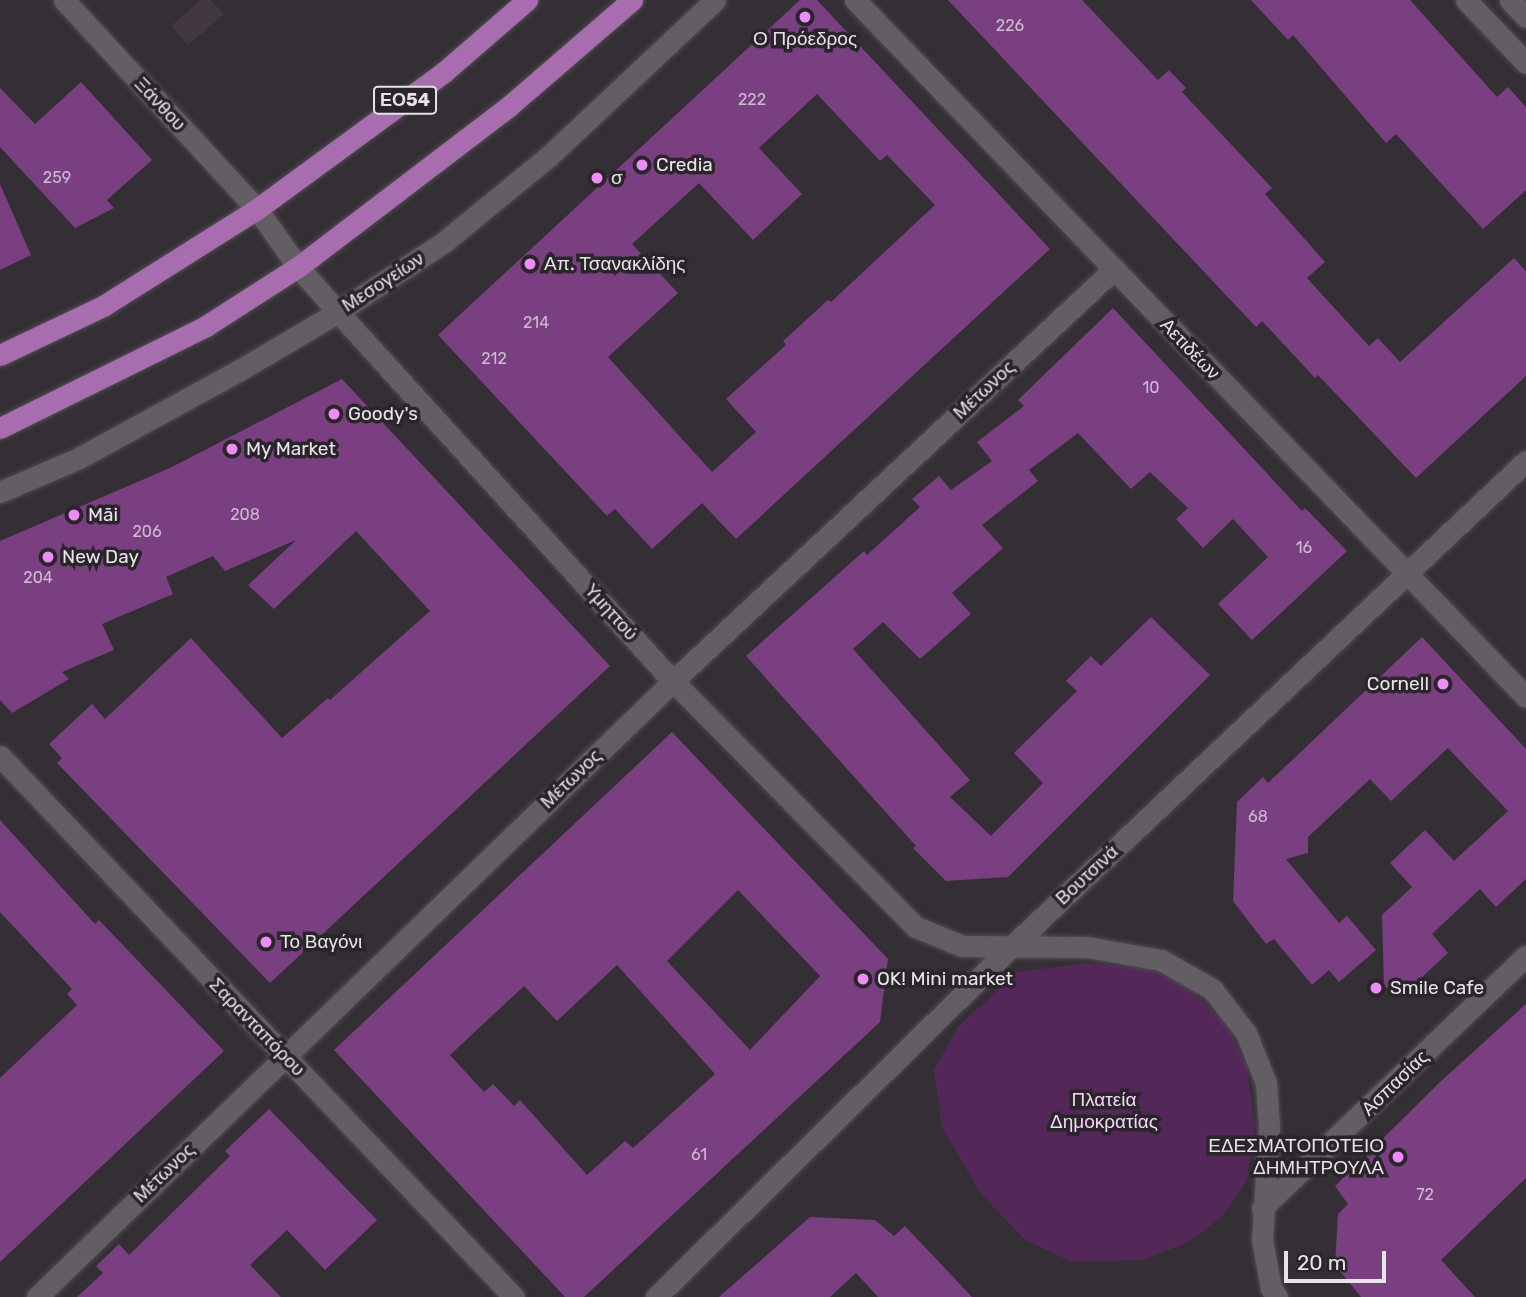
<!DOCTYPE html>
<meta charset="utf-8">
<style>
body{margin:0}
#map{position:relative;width:1526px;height:1297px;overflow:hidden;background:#342f34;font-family:Rubik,sans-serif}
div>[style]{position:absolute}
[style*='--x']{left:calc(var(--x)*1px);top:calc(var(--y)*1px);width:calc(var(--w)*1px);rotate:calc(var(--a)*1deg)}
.built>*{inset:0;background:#413842}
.green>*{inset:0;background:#532859}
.building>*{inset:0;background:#793f81}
.roads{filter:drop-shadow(0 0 2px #504c51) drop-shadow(0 0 2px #504c51)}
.minor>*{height:21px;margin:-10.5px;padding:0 10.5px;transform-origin:10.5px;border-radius:10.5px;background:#635e64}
.major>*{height:21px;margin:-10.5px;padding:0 10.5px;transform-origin:10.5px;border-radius:10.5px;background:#a76daf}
.dots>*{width:19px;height:19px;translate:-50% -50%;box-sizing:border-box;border:4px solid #2a252a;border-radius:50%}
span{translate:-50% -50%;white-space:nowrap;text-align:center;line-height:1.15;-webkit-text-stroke:7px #2a252a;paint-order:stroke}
.number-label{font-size:16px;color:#ccbbce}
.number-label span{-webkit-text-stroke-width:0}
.shield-label span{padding:2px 5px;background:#2a252a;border:2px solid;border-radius:5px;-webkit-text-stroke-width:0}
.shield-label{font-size:18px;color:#e7e4e8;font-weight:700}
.poi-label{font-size:19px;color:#e7e4e8}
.left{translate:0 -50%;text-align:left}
.right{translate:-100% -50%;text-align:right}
.street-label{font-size:19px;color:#e7e4e8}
.park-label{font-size:19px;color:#f5d4f9}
.scale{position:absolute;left:1284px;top:1251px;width:102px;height:32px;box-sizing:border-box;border:4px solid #e7e4e8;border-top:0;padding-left:9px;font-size:21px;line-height:24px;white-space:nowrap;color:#e7e4e8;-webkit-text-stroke:5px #2a252a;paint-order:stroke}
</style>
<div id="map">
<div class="built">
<i style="clip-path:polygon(201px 0,211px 0,224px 14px,188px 45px,171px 26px)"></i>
</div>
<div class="green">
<i style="clip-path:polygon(1087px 963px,1147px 968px,1192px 989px,1227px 1026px,1246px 1065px,1255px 1124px,1247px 1180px,1223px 1216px,1187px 1243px,1142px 1260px,1072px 1262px,1025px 1240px,981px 1194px,942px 1127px,934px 1070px,958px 1027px,1017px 972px)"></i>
</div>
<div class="building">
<i style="clip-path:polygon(evenodd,800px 0,817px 0,1050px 249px,736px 539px,702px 503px,652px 549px,615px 509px,607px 516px,438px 335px,800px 0,817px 94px,880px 161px,887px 155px,935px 205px,831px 302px,828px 300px,783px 341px,786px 345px,726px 399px,756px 432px,712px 472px,608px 357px,678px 293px,632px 244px,699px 183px,753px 240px,802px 194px,759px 148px,817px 94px)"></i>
<i style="clip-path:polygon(948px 0,1082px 0,1158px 80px,1169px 70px,1186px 88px,1182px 92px,1272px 188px,1265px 194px,1325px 262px,1307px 278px,1369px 346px,1378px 338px,1400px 362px,1514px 258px,1526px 271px,1526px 376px,1416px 478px,1318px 375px,1315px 378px,1262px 321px,1256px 327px)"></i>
<i style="clip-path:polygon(1251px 0,1410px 0,1497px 97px,1508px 87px,1526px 107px,1526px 190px,1483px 229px,1396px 134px,1386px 143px,1293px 35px,1288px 40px)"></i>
<i style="clip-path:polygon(81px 82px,152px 160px,107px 200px,114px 208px,75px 228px,0 147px,0 88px,35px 124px)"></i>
<i style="clip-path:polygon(0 184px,31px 255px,0 270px)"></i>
<i style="clip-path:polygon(1113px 308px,1302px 511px,1305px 508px,1347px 551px,1252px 640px,1218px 604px,1268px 557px,1233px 519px,1203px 548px,1176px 519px,1188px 508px,1150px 472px,1131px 489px,1078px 433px,1029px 470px,1038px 481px,982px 525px,1003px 548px,952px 593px,971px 614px,920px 659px,883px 622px,853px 649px,970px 780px,950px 797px,991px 836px,1043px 783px,1014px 753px,1077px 691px,1066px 681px,1091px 656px,1101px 666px,1151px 617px,1210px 675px,1008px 877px,946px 881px,913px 848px,916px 846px,746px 656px,864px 551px,867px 555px,920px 507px,912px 499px,939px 476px,951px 490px,992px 461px,977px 442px,1024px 406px,1018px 400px)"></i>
<i style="clip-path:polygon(342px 379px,610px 666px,270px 983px,57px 763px,62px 758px,49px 744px,92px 704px,105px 719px,191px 638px,282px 738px,328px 698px,330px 700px,430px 611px,356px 531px,274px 609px,248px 585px,296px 540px,225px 571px,213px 556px,166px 577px,173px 594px,102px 624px,114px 650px,62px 672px,69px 679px,12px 713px,0 700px,0 541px,170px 468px)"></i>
<i style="clip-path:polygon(1422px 637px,1526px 749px,1526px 879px,1496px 907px,1480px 889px,1432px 934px,1448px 953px,1409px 989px,1384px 987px,1382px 915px,1412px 887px,1390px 863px,1425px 830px,1454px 861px,1508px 811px,1448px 748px,1391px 801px,1370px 779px,1308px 837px,1308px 853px,1286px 859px,1339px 923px,1347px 916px,1376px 950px,1339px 982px,1329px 970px,1312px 985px,1274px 939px,1266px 944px,1233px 901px,1237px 802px,1263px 777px,1268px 783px)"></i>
<i style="clip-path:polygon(evenodd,672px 732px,888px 959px,880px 1022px,584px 1297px,565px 1297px,334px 1050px,672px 732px,738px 890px,820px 976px,750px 1050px,667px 961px,738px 890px,672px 732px,617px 965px,715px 1074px,633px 1148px,625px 1141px,587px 1175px,520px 1100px,514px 1106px,493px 1084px,484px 1092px,450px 1055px,524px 986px,557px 1021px,617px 965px)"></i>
<i style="clip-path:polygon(0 820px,95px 924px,99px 920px,224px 1051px,0 1262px,0 1078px,77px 1005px,67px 994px,72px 989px,0 912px)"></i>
<i style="clip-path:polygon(1526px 1004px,1526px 1178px,1441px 1260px,1475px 1297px,1361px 1297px,1335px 1265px,1338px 1214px,1348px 1204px,1335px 1186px,1439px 1083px)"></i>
<i style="clip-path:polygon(269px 1109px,377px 1220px,325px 1270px,287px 1230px,250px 1265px,281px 1297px,77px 1297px,103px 1273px,96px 1266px,119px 1244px,129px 1255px,230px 1156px,225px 1151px)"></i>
<i style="clip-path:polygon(810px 1217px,875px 1220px,894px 1236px,905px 1226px,972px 1297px,878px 1297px,856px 1273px,830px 1297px,719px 1297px)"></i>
</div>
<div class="roads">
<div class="minor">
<i style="--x:64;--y:0;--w:284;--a:47.3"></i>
<i style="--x:257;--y:209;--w:71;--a:54.7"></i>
<i style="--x:298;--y:267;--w:60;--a:48.4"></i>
<i style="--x:338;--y:312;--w:498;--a:47.8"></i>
<i style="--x:673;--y:681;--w:346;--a:45.4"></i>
<i style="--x:916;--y:927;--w:50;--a:22.4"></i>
<i style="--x:962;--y:946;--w:125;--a:0.5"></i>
<i style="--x:1087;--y:947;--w:75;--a:10"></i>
<i style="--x:1161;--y:960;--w:59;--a:29.6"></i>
<i style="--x:1212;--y:989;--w:56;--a:52.3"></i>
<i style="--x:1246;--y:1033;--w:54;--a:68.2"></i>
<i style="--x:1266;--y:1083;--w:43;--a:86"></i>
<i style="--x:1269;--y:1126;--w:114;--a:93.5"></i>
<i style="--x:1262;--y:1240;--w:49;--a:79.4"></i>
<i style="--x:1271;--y:1288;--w:11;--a:56"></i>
<i style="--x:855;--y:0;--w:967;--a:46.09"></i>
<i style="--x:1466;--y:0;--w:87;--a:46.4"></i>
<i style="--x:1510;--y:0;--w:23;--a:47"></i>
<i style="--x:0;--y:492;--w:86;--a:-23.3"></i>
<i style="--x:79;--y:458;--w:181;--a:-28.7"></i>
<i style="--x:238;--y:371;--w:116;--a:-30.5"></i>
<i style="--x:338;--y:312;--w:127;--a:-33.4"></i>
<i style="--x:444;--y:242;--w:134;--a:-39.3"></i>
<i style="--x:548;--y:157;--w:229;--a:-43.2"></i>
<i style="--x:0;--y:756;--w:746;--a:46.47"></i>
<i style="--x:1262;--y:1208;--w:365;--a:-43.7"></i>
<i style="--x:37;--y:1297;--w:885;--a:-44.08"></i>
<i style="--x:673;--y:681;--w:604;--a:-43.05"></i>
<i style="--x:656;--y:1297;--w:499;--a:-44.6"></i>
<i style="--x:1011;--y:947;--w:708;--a:-43.34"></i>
</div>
<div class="major">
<i style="--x:0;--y:355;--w:114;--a:-25.4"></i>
<i style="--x:103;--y:306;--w:182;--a:-32.2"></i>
<i style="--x:257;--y:209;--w:232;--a:-36.2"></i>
<i style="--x:444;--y:72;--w:110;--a:-40.9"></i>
<i style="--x:0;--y:428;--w:230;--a:-26.3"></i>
<i style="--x:206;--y:326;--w:109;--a:-32.7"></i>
<i style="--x:298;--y:267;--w:264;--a:-37.3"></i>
<i style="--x:508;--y:107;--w:164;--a:-40.8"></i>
</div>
</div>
<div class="dots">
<i style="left:805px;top:17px;background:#ed8cfa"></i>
<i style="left:642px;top:165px;background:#ed8cfa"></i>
<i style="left:597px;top:178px;background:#ed8cfa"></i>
<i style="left:530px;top:264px;background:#ed8cfa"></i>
<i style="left:334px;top:414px;background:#ed8cfa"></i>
<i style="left:232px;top:449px;background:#ed8cfa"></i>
<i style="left:74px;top:515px;background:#ed8cfa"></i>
<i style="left:48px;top:557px;background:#ed8cfa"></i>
<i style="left:1443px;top:684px;background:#ed8cfa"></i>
<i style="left:266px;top:942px;background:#ed8cfa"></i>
<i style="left:863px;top:979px;background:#ed8cfa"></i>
<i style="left:1376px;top:988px;background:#ed8cfa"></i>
<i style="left:1398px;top:1157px;background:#ed8cfa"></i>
</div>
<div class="number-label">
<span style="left:1010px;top:26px">226</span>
<span style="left:752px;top:100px">222</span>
<span style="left:57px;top:178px">259</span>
<span style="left:536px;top:323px">214</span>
<span style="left:494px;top:359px">212</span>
<span style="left:1151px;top:388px">10</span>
<span style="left:245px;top:515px">208</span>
<span style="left:147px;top:532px">206</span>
<span style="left:1304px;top:548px">16</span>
<span style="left:38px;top:578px">204</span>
<span style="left:1258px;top:817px">68</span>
<span style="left:699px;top:1155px">61</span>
<span style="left:1425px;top:1195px">72</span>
</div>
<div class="shield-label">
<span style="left:405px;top:100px">ΕΟ54</span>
</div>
<div class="poi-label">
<span style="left:805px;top:39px">Ο Πρόεδρος</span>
<span class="left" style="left:656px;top:165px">Credia</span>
<span class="left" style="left:611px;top:178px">σ</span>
<span class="left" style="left:544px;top:264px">Απ. Τσανακλίδης</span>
<span class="left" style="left:348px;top:414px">Goody's</span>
<span class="left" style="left:246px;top:449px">My Market</span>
<span class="left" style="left:88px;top:515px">Māi</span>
<span class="left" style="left:62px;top:557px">New Day</span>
<span class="right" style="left:1429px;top:684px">Cornell</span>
<span class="left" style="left:280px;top:942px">Το Βαγόνι</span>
<span class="left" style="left:877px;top:979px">OK! Mini market</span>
<span class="left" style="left:1390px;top:988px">Smile Cafe</span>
<span class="right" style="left:1384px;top:1157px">ΕΔΕΣΜΑΤΟΠΟΤΕΙΟ<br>ΔΗΜΗΤΡΟΥΛΑ</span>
</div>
<div class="street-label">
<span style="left:160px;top:104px;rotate:47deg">Ξάνθου</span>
<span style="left:383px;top:282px;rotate:-33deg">Μεσογείων</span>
<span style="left:1190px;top:349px;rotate:46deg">Αετιδέων</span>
<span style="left:984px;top:390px;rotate:-43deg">Μέτωνος</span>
<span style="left:611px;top:612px;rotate:48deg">Υμηττού</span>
<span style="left:571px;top:779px;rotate:-44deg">Μέτωνος</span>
<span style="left:1087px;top:875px;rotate:-43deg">Βουτσινά</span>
<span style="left:257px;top:1027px;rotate:46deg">Σαρανταπόρου</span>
<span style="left:1395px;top:1083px;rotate:-44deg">Ασπασίας</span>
<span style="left:164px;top:1173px;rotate:-44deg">Μέτωνος</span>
</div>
<div class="park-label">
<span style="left:1104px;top:1111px">Πλατεία<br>Δημοκρατίας</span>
</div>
<div class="scale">20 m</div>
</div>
